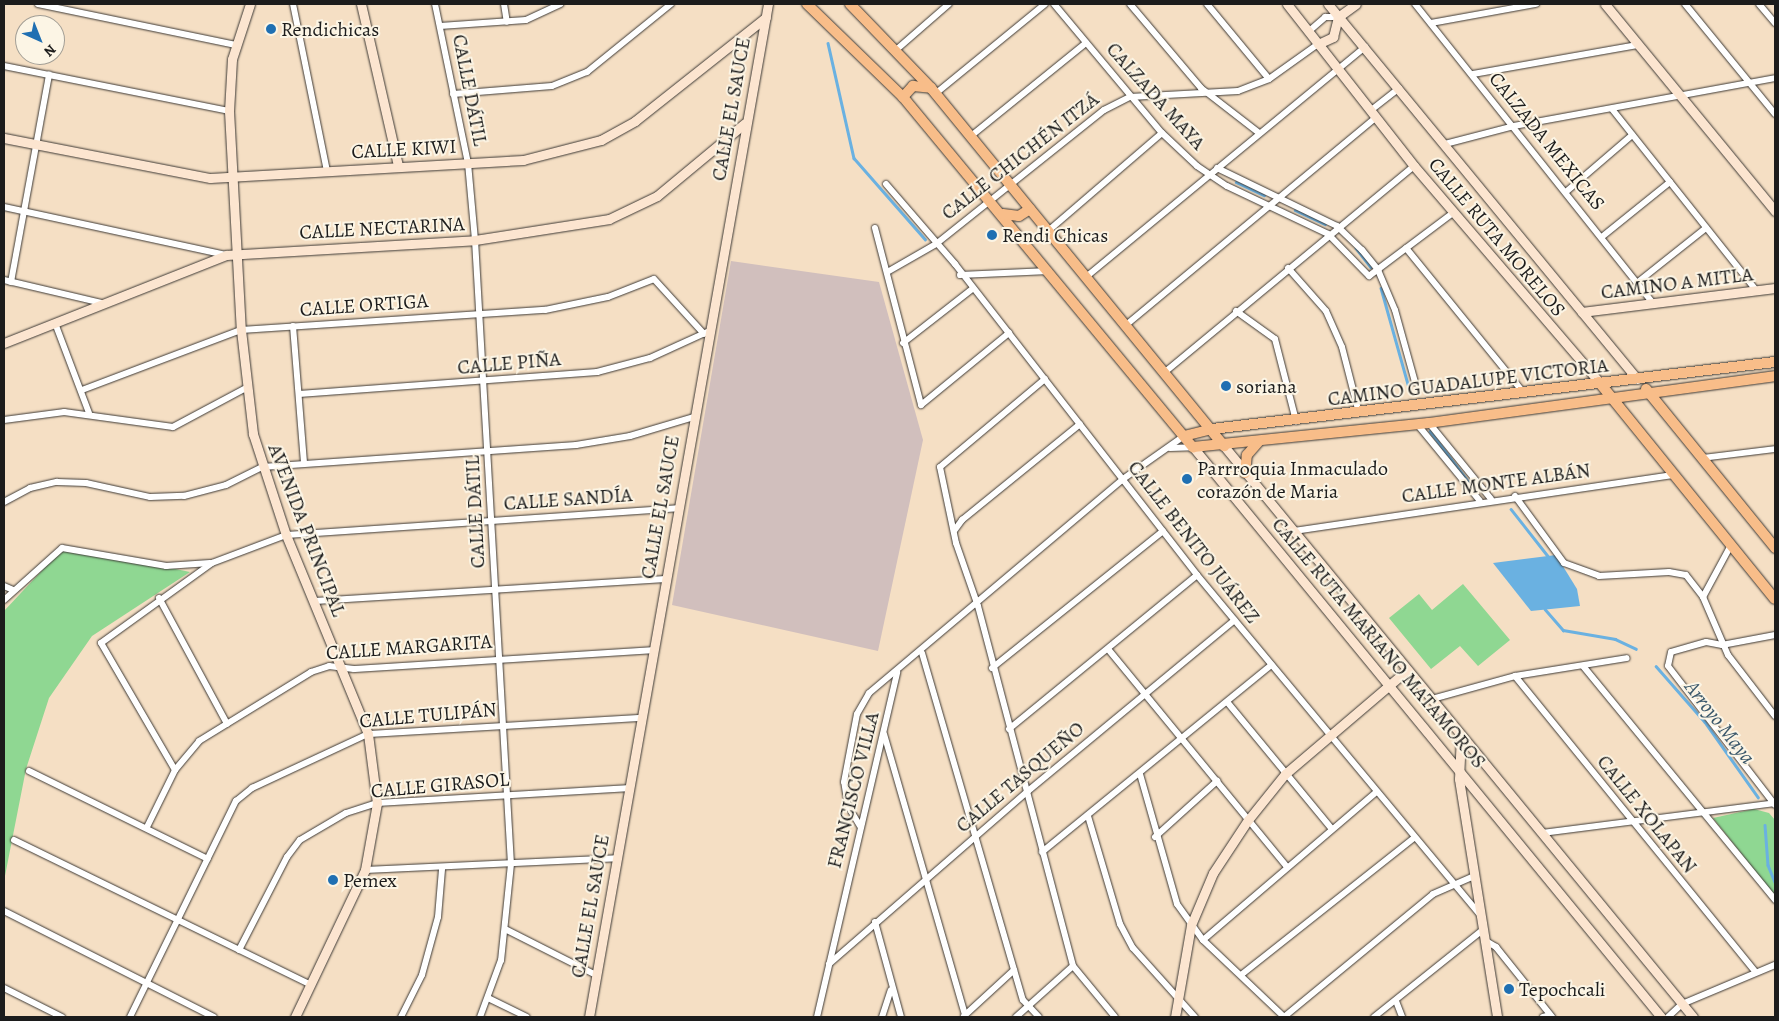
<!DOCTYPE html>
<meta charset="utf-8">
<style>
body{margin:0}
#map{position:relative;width:1779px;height:1021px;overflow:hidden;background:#f5dfc4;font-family:Alegreya,serif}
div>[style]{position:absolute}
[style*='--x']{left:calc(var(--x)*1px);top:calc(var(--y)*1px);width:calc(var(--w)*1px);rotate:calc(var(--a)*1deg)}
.industrial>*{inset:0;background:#d1bfbd}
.green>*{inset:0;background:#8fd792}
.water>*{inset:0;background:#6ab1e1}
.stream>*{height:2.5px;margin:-1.25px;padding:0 1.25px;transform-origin:1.25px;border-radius:1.25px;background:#6ab1e1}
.roads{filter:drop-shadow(0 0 1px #3d3935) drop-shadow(0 0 1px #3d3935)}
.street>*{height:6px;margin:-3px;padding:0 3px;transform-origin:3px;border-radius:3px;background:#fff}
.secondary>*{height:9px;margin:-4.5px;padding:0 4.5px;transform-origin:4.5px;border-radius:4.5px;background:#fce5d0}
.primary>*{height:10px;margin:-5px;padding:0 5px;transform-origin:5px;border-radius:5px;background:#f8bd89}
.dots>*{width:14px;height:14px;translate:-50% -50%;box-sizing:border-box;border:2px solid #fcf5e5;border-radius:50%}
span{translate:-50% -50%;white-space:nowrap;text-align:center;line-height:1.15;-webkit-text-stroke:4px #fcf5e5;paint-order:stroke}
.poi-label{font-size:20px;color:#1c1c1c}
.left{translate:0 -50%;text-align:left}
.street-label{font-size:20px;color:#1c1c1c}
.water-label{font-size:21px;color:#3b586b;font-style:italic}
.frame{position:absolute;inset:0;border:5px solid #1c1c1c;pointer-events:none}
.north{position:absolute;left:15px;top:15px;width:50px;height:50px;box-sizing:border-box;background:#fcf5e5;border:1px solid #a29e95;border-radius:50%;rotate:136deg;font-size:14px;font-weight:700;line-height:20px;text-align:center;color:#1c1c1c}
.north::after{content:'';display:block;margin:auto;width:18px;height:22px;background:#1f6fb2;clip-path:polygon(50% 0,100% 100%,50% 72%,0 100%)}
</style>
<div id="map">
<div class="industrial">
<i style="clip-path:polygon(731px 261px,879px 282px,923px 440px,878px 651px,672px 605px)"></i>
</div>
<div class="green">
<i style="clip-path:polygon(65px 546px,190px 572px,92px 636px,49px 698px,26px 769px,4px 881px,4px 611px)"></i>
<i style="clip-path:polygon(1463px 584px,1510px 640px,1478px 666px,1460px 646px,1431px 669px,1389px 618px,1419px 594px,1432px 610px)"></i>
<i style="clip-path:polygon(1754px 809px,1769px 813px,1775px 820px,1775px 896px,1713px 818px)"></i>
</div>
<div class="water">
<i style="clip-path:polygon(1556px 555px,1577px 589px,1580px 606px,1531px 611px,1493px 563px)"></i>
</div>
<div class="stream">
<i style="--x:828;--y:43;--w:118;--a:77.3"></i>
<i style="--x:854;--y:158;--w:108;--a:48.8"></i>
<i style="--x:1236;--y:182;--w:31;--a:25"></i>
<i style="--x:1295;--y:210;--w:33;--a:25"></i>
<i style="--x:1356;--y:248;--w:24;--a:52"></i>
<i style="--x:1381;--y:288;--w:107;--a:74.3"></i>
<i style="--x:1430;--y:431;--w:68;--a:52.8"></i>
<i style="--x:1511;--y:509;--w:60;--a:51.8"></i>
<i style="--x:1545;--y:609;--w:28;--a:49"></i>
<i style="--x:1563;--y:630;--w:53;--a:9.8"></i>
<i style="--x:1615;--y:639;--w:23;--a:25"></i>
<i style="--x:1656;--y:666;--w:74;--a:48.8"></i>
<i style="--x:1705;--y:722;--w:92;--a:54.8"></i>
<i style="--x:1765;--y:825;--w:40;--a:85.7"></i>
<i style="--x:1768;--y:865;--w:18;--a:68"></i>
</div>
<div class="roads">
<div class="street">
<i style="--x:38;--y:4;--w:202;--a:11.7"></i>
<i style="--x:293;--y:4;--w:170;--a:78.5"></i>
<i style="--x:435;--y:4;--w:162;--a:78.3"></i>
<i style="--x:468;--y:163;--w:77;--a:84.8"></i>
<i style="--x:475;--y:240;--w:625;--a:86.7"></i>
<i style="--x:511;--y:864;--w:97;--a:95.9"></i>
<i style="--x:501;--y:960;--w:61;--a:110.2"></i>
<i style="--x:504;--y:4;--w:18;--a:81"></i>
<i style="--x:1054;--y:4;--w:168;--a:50.1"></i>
<i style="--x:1162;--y:133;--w:48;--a:43.3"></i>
<i style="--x:1197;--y:166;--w:36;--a:34"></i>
<i style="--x:1227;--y:186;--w:112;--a:25.4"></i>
<i style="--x:1328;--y:234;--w:59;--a:45.7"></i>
<i style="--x:1369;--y:276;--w:105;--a:-36.9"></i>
<i style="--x:1130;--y:4;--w:110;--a:49.8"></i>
<i style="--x:1201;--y:88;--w:72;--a:37.7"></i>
<i style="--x:1207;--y:4;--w:97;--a:50.4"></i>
<i style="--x:1415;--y:4;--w:379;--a:51.5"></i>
<i style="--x:1685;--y:4;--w:142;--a:50.7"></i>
<i style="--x:1759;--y:4;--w:25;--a:50"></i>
<i style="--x:1431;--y:23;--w:107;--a:-10.3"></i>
<i style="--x:440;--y:26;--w:86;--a:-4"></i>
<i style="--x:526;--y:20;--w:38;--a:-25"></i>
<i style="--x:1308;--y:32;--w:23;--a:-41"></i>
<i style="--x:1325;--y:17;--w:13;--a:0"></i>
<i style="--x:896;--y:50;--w:70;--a:-41"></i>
<i style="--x:4;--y:66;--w:229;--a:11.3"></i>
<i style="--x:1473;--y:74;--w:167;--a:-10"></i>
<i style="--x:453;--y:94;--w:99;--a:-4.6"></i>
<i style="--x:552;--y:86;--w:38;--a:-22"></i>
<i style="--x:587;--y:72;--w:108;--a:-39"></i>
<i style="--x:935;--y:94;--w:142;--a:-39.3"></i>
<i style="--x:1612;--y:109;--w:231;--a:51.5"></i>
<i style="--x:1370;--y:111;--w:37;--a:-38"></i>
<i style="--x:971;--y:136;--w:148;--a:-39"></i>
<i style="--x:1445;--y:144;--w:71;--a:-14.6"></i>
<i style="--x:1514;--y:126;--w:265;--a:-10.4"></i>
<i style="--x:1217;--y:168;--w:133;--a:25.8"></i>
<i style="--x:1337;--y:226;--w:35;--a:44"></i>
<i style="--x:1362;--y:250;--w:26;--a:51"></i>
<i style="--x:1378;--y:270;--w:43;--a:67"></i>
<i style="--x:1395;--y:310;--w:75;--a:74.5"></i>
<i style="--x:886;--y:184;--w:106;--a:49.2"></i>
<i style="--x:955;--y:264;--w:394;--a:52.1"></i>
<i style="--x:1197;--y:575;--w:442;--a:50.2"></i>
<i style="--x:1567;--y:191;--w:86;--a:-40.7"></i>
<i style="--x:4;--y:207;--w:227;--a:12.2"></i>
<i style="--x:875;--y:228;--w:183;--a:75.4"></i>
<i style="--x:921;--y:405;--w:114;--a:-39.3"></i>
<i style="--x:1048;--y:231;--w:150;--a:-40.7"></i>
<i style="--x:1603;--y:236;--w:86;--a:-38.9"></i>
<i style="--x:1406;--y:248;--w:186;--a:50.9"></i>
<i style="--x:1288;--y:268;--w:57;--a:48.5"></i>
<i style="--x:1326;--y:311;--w:39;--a:66"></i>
<i style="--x:1342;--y:347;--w:68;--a:75.6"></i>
<i style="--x:889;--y:271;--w:54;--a:-29.9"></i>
<i style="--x:936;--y:244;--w:215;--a:-38.6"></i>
<i style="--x:1104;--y:110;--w:29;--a:-27"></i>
<i style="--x:1130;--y:97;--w:108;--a:-3.2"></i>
<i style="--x:1238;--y:91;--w:33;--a:-21"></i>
<i style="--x:1269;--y:79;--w:60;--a:-35.5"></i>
<i style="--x:960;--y:275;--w:89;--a:-2.6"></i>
<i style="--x:1086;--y:277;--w:362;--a:-39.5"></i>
<i style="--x:4;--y:280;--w:101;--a:13.2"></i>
<i style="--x:11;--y:282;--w:211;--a:-79.6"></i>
<i style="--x:1638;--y:282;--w:87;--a:-38.5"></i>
<i style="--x:1236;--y:311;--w:48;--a:35.7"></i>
<i style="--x:1275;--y:339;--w:85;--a:75.6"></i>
<i style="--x:55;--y:323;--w:96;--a:69.3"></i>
<i style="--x:1126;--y:325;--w:324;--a:-39.7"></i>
<i style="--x:293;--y:326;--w:137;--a:85.4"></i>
<i style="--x:903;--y:343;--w:88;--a:-38"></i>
<i style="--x:1165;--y:372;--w:323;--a:-39.6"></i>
<i style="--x:1045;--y:379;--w:137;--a:140"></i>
<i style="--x:940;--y:467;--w:78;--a:78.1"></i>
<i style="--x:956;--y:543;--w:67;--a:70.8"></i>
<i style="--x:978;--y:606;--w:372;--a:75.2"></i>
<i style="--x:1073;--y:966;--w:66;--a:50.5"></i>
<i style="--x:82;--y:390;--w:170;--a:-20.7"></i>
<i style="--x:241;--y:330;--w:305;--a:-3.8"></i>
<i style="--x:545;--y:310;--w:64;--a:-11.7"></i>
<i style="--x:608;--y:297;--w:49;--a:-21.4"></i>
<i style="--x:654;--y:279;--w:74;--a:47.7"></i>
<i style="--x:299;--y:394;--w:299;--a:-4.2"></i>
<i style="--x:597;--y:372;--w:55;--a:-14.8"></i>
<i style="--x:650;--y:358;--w:63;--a:-24.5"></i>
<i style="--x:4;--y:420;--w:61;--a:-7.6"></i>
<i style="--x:64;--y:412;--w:110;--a:7.8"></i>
<i style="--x:173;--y:427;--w:83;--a:-28.1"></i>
<i style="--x:1429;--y:423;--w:98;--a:50.8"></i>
<i style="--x:1417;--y:424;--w:99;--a:50.7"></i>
<i style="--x:1170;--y:448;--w:23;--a:-2"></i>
<i style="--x:1702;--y:458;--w:74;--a:-7"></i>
<i style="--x:1515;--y:496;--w:83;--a:53.8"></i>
<i style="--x:1564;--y:563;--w:37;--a:20"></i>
<i style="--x:1599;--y:576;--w:70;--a:-3.3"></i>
<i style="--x:1669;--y:572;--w:17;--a:10"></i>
<i style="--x:1686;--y:575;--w:28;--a:52"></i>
<i style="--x:1703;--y:597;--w:63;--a:66.7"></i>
<i style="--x:1728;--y:655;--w:77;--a:52.4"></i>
<i style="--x:4;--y:502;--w:30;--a:-28"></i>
<i style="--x:30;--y:488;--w:28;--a:-13"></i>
<i style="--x:57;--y:482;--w:29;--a:2"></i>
<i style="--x:86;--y:483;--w:66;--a:12.3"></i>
<i style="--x:150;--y:497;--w:34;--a:-2"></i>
<i style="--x:184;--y:496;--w:43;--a:-14.7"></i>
<i style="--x:226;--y:485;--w:40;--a:-26.6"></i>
<i style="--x:262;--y:467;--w:315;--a:-4"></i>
<i style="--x:576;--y:445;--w:55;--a:-9.5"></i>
<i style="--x:630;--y:436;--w:67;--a:-16.5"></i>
<i style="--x:954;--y:531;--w:14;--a:-54"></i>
<i style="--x:962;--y:520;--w:152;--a:-39.1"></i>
<i style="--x:1294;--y:531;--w:383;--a:-8.4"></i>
<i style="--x:4;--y:586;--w:10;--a:24"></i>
<i style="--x:1703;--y:597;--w:59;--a:-61.7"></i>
<i style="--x:159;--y:598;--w:143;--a:61.6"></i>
<i style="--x:4;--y:600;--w:78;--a:-41.9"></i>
<i style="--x:62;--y:548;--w:106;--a:9.8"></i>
<i style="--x:166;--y:566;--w:44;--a:-3.9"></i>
<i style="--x:314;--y:601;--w:353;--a:-3.6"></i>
<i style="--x:1775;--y:635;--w:54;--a:169.3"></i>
<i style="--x:1722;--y:645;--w:16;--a:-169"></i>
<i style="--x:1706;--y:642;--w:36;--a:164"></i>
<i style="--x:1671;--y:652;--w:14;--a:102"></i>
<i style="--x:1668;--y:666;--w:175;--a:52.4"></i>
<i style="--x:1108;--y:649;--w:282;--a:50.6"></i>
<i style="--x:922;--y:653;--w:361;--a:73.8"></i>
<i style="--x:1023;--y:1000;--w:23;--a:47"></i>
<i style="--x:1583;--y:666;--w:303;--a:50.6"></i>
<i style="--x:992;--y:668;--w:219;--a:-38.7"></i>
<i style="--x:1515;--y:676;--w:380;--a:50.9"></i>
<i style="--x:1432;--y:699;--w:86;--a:-15.5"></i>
<i style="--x:1515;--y:676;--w:113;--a:-9.1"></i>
<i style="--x:1228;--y:703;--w:163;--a:50.5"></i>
<i style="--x:1009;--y:729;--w:243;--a:-39.3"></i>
<i style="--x:884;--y:734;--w:292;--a:73.9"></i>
<i style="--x:175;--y:770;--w:147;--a:-120.2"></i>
<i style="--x:101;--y:643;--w:137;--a:-35.8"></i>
<i style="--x:212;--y:563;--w:79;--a:-20.7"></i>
<i style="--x:286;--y:535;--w:393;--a:-3.9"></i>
<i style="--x:29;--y:771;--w:199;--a:26.2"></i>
<i style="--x:1140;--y:774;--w:135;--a:74.1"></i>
<i style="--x:1177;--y:904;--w:44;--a:54.2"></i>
<i style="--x:1203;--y:940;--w:112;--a:43.5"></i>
<i style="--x:1088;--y:816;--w:113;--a:73.5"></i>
<i style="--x:1120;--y:924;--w:27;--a:62"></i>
<i style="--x:1133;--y:948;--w:93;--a:48.1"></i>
<i style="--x:860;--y:826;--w:23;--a:-121"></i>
<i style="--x:848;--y:806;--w:24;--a:-99"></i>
<i style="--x:844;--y:782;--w:69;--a:-79.2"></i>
<i style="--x:857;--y:714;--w:24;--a:-60"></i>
<i style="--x:869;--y:693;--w:332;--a:-40.1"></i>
<i style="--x:1123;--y:479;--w:75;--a:-35.2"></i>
<i style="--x:147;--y:827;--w:64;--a:-63.8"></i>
<i style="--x:175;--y:770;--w:38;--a:-50"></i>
<i style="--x:199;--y:741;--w:132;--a:-31.6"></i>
<i style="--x:311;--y:672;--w:19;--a:-18"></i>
<i style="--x:329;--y:666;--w:25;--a:7"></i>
<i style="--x:354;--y:669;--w:299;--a:-3.6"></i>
<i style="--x:1542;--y:833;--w:235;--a:-7.3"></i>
<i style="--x:1155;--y:837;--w:84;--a:-42.1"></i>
<i style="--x:14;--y:840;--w:331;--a:26"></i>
<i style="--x:1042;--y:852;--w:296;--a:-39.2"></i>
<i style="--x:365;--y:870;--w:252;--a:-2.7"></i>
<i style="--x:4;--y:911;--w:235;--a:26.8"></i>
<i style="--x:875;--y:922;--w:98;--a:74.7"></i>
<i style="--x:507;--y:930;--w:100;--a:26.8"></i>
<i style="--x:1203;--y:940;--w:228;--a:-40.5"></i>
<i style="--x:1486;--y:941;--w:12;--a:31"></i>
<i style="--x:1496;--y:947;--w:90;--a:51.3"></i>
<i style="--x:239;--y:950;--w:105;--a:-62.7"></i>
<i style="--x:287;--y:857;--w:21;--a:-53"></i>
<i style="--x:300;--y:840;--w:53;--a:-30.4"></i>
<i style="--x:346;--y:813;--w:33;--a:-18"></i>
<i style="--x:377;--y:803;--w:250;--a:-3.4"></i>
<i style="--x:829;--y:964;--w:264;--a:-41"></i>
<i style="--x:1028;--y:791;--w:268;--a:-39.6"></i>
<i style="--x:1241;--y:975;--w:221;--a:-38.4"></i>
<i style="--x:4;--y:988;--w:65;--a:26.6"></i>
<i style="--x:488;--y:998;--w:43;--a:26"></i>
<i style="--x:1396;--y:1001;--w:17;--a:69"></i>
<i style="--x:964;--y:1016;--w:68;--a:-42.6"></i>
<i style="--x:130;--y:1017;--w:241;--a:-63.9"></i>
<i style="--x:236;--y:801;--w:21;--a:-39"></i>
<i style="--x:252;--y:788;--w:128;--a:-25"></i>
<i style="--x:368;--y:734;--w:272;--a:-3.4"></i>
<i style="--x:401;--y:1017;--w:47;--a:-63.4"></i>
<i style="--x:422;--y:975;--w:60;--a:-74.6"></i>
<i style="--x:438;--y:917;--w:48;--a:-85.2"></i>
<i style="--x:817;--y:1017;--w:354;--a:-76.9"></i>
<i style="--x:882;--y:1017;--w:28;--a:-72"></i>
<i style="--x:1016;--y:1017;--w:76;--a:-41.8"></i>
<i style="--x:1284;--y:1017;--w:193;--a:-39.5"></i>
<i style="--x:1433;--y:894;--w:45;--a:-23.7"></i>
<i style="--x:1374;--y:1017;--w:141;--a:-38.7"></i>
<i style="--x:1543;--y:1017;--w:7;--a:-16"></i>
<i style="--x:1668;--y:1017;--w:19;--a:-43"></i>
<i style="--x:1682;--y:1004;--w:101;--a:-22.8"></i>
</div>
<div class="secondary">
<i style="--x:250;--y:4;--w:58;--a:108.1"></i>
<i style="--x:232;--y:59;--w:52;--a:93.3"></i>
<i style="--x:229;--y:111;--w:219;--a:86.9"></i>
<i style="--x:241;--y:330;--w:105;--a:83.4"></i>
<i style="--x:253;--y:434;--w:106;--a:71.9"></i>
<i style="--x:286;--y:535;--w:215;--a:67.6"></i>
<i style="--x:368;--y:734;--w:70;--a:82.6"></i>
<i style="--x:377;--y:803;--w:68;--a:100.2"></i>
<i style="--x:365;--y:870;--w:163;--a:115.5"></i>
<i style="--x:361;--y:4;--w:166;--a:77.1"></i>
<i style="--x:1287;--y:4;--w:206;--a:51.9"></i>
<i style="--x:1414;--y:166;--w:284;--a:49.4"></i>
<i style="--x:1328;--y:4;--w:486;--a:50.5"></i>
<i style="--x:1605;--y:4;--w:268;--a:50.6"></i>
<i style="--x:1318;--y:44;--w:17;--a:-25"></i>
<i style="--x:1333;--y:37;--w:21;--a:-76"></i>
<i style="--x:1338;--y:17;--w:22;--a:-36"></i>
<i style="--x:4;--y:138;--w:210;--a:11"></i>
<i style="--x:210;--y:178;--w:314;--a:-3.3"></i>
<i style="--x:523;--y:160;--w:81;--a:-14.4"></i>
<i style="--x:601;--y:140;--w:39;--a:-29"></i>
<i style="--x:635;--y:121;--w:167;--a:-38.4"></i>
<i style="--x:1582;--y:312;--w:194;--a:-7.1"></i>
<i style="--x:4;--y:343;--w:239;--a:-21.6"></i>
<i style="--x:226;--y:255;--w:249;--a:-3.4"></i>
<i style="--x:475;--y:240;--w:136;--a:-8.9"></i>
<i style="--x:609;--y:219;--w:53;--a:-25.6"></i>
<i style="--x:657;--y:196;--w:114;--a:-39.7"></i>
<i style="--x:1224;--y:446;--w:739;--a:50.6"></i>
<i style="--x:1193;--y:447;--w:738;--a:50.61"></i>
<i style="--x:1461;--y:735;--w:44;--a:92.6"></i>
<i style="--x:1459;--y:779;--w:241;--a:80.9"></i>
<i style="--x:589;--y:1017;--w:1029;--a:-79.98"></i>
<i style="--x:1175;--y:1017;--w:93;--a:-80.1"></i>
<i style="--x:1191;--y:925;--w:56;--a:-67.1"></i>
<i style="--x:1213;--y:873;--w:64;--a:-56.6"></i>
<i style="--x:1248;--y:820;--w:59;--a:-51.2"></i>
<i style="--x:1285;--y:774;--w:160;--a:-40.4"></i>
</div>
<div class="primary">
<i style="--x:807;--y:4;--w:134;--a:44.1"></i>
<i style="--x:903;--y:97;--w:455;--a:50.4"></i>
<i style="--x:1193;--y:447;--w:237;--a:-5.8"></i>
<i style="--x:1429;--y:423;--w:349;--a:-7.7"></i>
<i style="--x:850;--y:4;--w:117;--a:46"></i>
<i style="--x:931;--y:88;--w:463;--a:50.7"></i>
<i style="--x:903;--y:97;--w:15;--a:-48"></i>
<i style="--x:913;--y:86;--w:18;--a:6"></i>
<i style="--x:1003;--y:214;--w:16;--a:7"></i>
<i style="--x:1019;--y:216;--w:13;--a:-32"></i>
<i style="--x:1599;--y:382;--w:279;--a:51"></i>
<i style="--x:1646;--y:389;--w:205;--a:50.9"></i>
<i style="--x:1184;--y:436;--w:29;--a:-14"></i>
<i style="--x:1212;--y:429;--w:567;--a:-6.79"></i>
<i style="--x:1245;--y:473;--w:18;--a:-84"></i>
<i style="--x:1247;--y:455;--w:18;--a:-49"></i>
</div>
</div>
<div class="dots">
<i style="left:271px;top:29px;background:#1f6fb2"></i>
<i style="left:992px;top:235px;background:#1f6fb2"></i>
<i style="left:1226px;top:386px;background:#1f6fb2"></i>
<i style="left:1187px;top:479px;background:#1f6fb2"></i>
<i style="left:333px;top:880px;background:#1f6fb2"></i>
<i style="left:1509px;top:989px;background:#1f6fb2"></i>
</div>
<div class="poi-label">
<span class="left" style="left:281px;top:29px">Rendichicas</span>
<span class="left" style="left:1002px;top:235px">Rendi Chicas</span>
<span class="left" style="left:1236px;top:386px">soriana</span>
<span class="left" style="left:1197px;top:480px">Parrroquia Inmaculado<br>corazón de Maria</span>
<span class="left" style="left:343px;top:880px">Pemex</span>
<span class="left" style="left:1519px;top:989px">Tepochcali</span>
</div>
<div class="street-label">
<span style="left:470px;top:90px;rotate:79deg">CALLE DÁTIL</span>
<span style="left:1156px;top:96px;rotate:48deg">CALZADA MAYA</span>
<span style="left:731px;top:109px;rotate:-80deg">CALLE EL SAUCE</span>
<span style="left:1547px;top:141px;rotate:51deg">CALZADA MEXICAS</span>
<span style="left:404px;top:149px;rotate:-3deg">CALLE KIWI</span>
<span style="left:1020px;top:156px;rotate:-38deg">CALLE CHICHÉN ITZÁ</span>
<span style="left:382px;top:228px;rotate:-3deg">CALLE NECTARINA</span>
<span style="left:1497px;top:237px;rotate:50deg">CALLE RUTA MORELOS</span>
<span style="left:1677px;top:283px;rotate:-7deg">CAMINO A MITLA</span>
<span style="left:364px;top:305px;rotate:-4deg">CALLE ORTIGA</span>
<span style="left:509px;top:363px;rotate:-5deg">CALLE PIÑA</span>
<span style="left:1468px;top:382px;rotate:-7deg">CAMINO GUADALUPE VICTORIA</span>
<span style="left:1496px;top:483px;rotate:-8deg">CALLE MONTE ALBÁN</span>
<span style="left:568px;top:499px;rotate:-4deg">CALLE SANDÍA</span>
<span style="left:660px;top:507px;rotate:-80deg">CALLE EL SAUCE</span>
<span style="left:475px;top:512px;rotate:-93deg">CALLE DÁTIL</span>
<span style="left:307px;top:530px;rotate:69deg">AVENIDA PRINCIPAL</span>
<span style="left:1194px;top:542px;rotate:52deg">CALLE BENITO JUÁREZ</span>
<span style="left:1379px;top:643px;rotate:50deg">CALLE RUTA MARIANO MATAMOROS</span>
<span style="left:409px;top:647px;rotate:-4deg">CALLE MARGARITA</span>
<span style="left:428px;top:715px;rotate:-5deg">CALLE TULIPÁN</span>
<span style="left:1020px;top:777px;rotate:-40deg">CALLE TASQUEÑO</span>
<span style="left:440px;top:785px;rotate:-5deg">CALLE GIRASOL</span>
<span style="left:853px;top:790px;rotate:-76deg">FRANCISCO VILLA</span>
<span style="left:1647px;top:814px;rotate:51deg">CALLE XOLAPAN</span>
<span style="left:590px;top:906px;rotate:-80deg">CALLE EL SAUCE</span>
</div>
<div class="water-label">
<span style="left:1720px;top:722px;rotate:52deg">Arroyo Maya</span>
</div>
<div class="frame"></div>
<div class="north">N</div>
</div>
